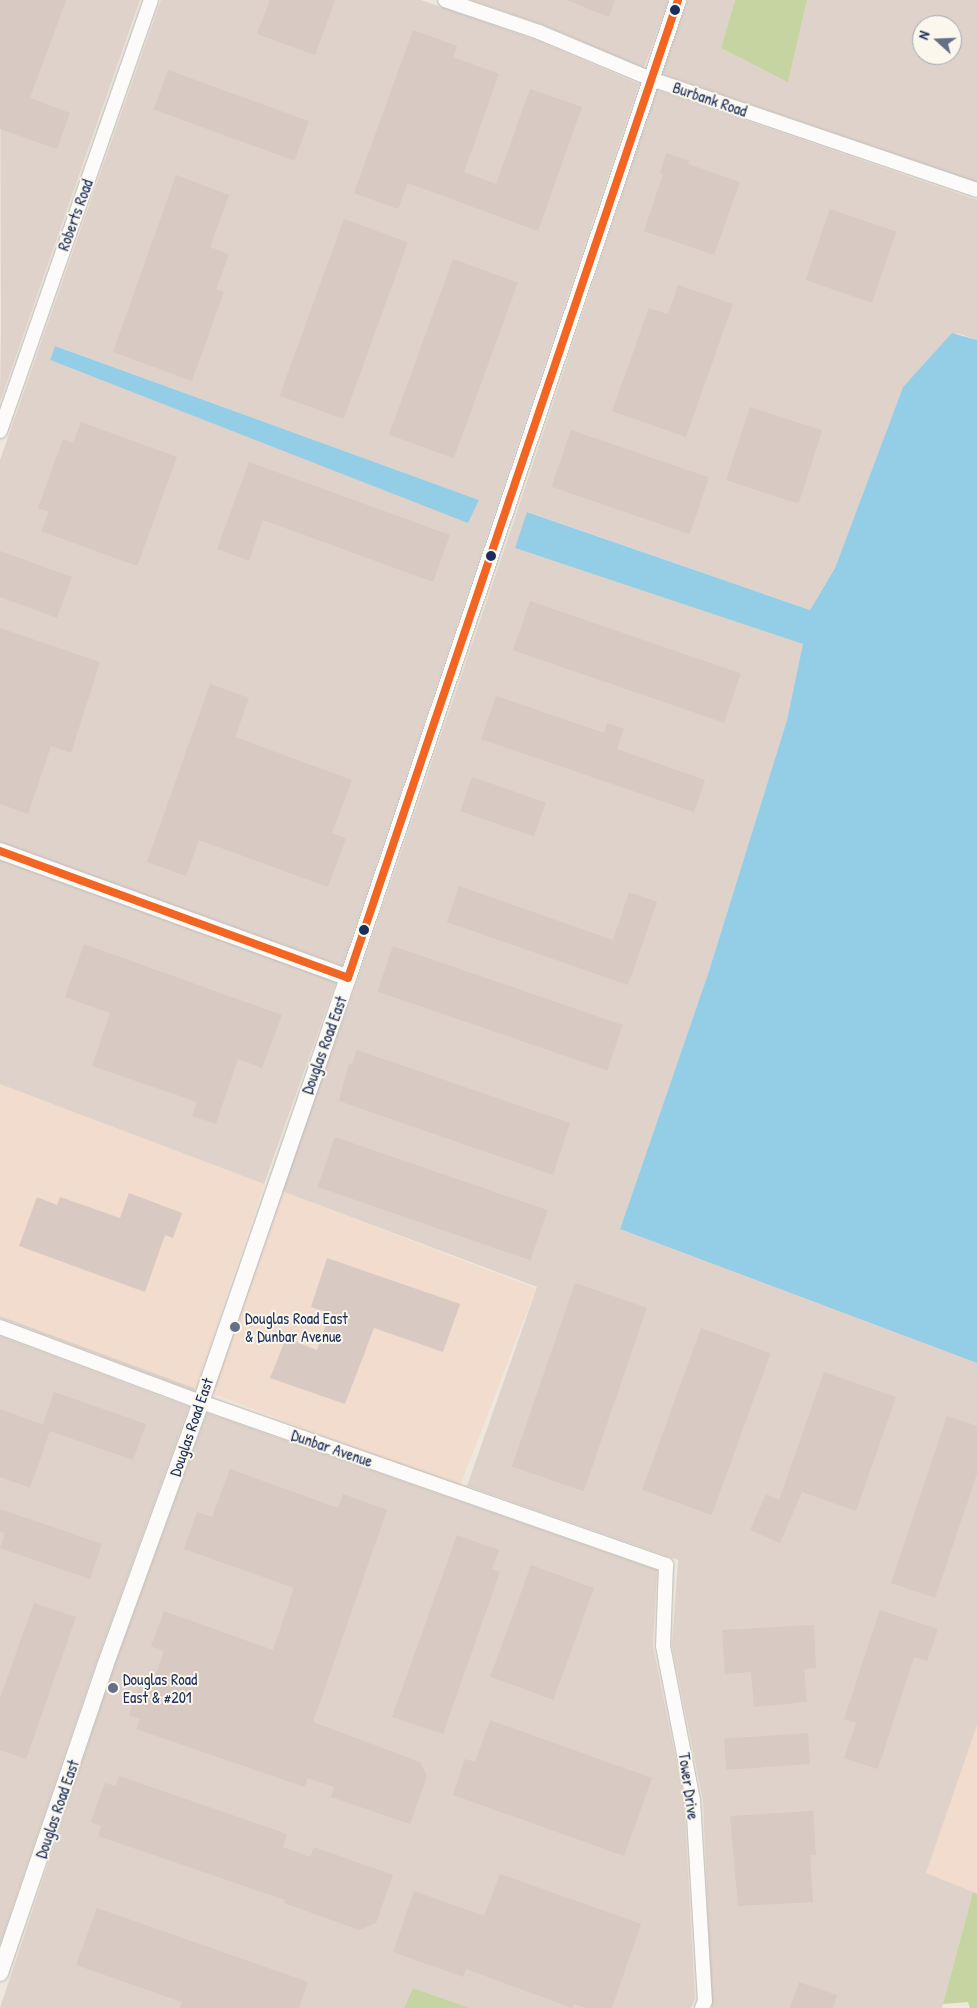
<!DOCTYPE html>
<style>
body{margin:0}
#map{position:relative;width:977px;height:2008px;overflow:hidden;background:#eee7dc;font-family:"Patrick Hand",sans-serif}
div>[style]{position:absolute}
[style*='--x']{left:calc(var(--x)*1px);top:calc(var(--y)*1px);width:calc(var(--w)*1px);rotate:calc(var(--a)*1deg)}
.built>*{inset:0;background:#f1dccd;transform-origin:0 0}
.industrial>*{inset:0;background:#ded2ca}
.green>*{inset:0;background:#c5d4a0}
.water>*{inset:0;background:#94cee6}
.building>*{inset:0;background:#d8c9c3;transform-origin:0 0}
.roads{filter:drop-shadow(0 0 1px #b9b7b4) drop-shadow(0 0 1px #b9b7b4)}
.minor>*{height:14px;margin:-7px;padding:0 7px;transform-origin:7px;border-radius:7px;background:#fcfbfa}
.tertiary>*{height:16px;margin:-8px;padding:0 8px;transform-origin:8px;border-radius:8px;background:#fcfbfa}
.bus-1>*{height:8px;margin:-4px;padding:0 4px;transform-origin:4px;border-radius:4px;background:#f26522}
.dots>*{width:14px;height:14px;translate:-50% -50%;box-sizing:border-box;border:2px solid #fbf7ec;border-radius:50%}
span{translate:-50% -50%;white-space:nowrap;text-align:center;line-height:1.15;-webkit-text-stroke:4px #fbf7ec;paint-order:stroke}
.street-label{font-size:16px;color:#1b2f5e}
.poi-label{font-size:16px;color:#1b2f5e}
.left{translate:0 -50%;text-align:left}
.north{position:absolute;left:912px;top:15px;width:50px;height:50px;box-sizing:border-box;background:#fbf7ec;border:1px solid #a1a7b3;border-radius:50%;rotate:290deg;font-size:14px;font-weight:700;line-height:20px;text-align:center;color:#1b2f5e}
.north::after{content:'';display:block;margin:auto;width:18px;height:22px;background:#656f8a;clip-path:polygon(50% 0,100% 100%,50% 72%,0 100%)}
</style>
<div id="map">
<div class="built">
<i style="clip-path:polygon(0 1084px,264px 1184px,196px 1388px,0 1316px)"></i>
<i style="left:282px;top:1191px;width:272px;height:214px;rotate:21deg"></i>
<i style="clip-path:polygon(977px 1725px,977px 1894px,925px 1873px)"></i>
</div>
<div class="industrial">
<i style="clip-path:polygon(0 0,140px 0,0 402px,1px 327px)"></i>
<i style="clip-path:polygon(evenodd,161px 0,421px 0,536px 40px,639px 84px,342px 966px,0 842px,0 460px,161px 0,55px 346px,479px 500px,468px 522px,50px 360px,55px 346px)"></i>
<i style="clip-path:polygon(471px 0,668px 0,644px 68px,541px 24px)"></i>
<i style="clip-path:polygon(evenodd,688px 0,735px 0,721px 48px,788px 81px,807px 0,977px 0,977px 182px,662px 74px,688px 0,922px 25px,952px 25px,952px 55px,922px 55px,922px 25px)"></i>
<i style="clip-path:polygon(657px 90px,977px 200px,977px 340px,957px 333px,903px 387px,835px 568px,810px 610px,528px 512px,515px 548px,804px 644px,787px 720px,708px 974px,620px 1229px,977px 1363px,977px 1725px,926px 1873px,973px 1892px,942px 2008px,712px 2008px,703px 1801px,672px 1646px,678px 1560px,467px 1486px,537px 1287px,282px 1191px,360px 973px,513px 524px)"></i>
<i style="clip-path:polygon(0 860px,336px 982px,264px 1184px,0 1084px)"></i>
<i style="clip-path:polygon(0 1316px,195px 1388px,194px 1391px,0 1318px)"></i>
<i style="clip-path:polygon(0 1336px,189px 1407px,96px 1663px,0 1944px)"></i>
<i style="clip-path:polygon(207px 1413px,657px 1570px,653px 1646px,684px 1800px,695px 1999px,691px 2008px,470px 2008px,413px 1988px,404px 2008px,0 2008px,113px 1669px)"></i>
</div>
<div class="green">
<i style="clip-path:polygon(735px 0,807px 0,788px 82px,721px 48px)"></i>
<i style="clip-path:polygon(973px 1892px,977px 1894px,977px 2008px,970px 2008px,968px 2002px,943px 2004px)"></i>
<i style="clip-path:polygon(413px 1988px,470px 2008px,404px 2008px)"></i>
</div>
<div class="water">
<i style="clip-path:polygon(952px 333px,977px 340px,977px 1363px,620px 1229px,708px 974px,787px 720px,803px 644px,515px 548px,527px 512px,810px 610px,835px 568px,903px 387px)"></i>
<i style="clip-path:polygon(55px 346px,479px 500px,468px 523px,50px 360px)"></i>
</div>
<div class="building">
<i style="clip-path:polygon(0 0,66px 0,30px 98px,70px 113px,57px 149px,0 129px)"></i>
<i style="clip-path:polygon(270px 0,335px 0,315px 55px,257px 34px)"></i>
<i style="clip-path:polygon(567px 0,615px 0,609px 17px)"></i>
<i style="clip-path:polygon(413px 30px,457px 46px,453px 57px,499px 74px,464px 172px,496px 184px,530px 89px,582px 107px,538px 231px,408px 183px,398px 209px,354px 193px)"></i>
<i style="left:168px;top:70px;width:150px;height:42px;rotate:20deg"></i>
<i style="clip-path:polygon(666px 153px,689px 161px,688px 164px,740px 182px,714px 255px,644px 231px,663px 174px,660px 173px)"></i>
<i style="clip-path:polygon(176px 175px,229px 195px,210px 247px,229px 254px,216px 289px,224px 292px,192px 381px,113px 352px)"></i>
<i style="left:830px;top:209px;width:70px;height:75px;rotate:19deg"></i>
<i style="left:344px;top:219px;width:68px;height:188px;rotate:20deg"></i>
<i style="left:453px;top:259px;width:69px;height:187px;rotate:20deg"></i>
<i style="clip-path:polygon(678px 285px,733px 304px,686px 437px,612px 411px,649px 308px,668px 314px)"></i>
<i style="left:750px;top:407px;width:76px;height:77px;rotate:18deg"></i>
<i style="clip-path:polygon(81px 422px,177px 457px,137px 566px,41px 531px,49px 512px,38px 508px,63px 439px,73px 443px)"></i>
<i style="left:571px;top:430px;width:146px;height:60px;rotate:19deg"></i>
<i style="clip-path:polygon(249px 462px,450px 535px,433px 582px,263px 520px,249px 561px,217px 549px)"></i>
<i style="clip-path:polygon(0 551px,72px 577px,57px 618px,0 597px)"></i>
<i style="left:530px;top:601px;width:223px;height:52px;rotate:19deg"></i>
<i style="clip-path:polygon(0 628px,100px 662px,71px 753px,51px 746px,28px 814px,0 804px)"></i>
<i style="clip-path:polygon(210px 684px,249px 698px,235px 737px,352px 780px,332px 833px,346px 838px,328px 887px,199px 840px,186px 876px,147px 862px)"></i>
<i style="clip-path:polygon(496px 696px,604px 733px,607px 723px,624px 729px,617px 749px,705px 780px,694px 812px,481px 739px)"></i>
<i style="left:472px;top:777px;width:78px;height:36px;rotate:19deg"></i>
<i style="clip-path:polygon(459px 886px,613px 940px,629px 892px,657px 902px,628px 985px,447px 922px)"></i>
<i style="clip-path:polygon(84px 944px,282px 1015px,262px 1068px,238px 1059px,216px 1124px,192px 1116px,197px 1102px,92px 1066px,110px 1013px,65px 997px)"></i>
<i style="left:393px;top:946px;width:243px;height:48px;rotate:19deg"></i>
<i style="clip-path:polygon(357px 1050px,570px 1123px,553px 1175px,339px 1101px,349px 1063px,352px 1064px)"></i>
<i style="left:335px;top:1137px;width:225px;height:53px;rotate:19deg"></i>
<i style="clip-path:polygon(129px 1193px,182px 1213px,173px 1238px,165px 1235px,145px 1292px,19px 1246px,37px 1197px,57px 1205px,60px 1197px,120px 1218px)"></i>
<i style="clip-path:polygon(327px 1258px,460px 1304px,443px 1352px,374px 1328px,345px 1404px,270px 1378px,286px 1338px,317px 1350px,330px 1313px,311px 1307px)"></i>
<i style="left:575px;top:1283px;width:76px;height:194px;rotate:19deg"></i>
<i style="left:701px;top:1328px;width:74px;height:172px;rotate:20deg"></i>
<i style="clip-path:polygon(824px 1372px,896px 1397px,856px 1511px,802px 1492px,780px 1543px,750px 1530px,766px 1494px,779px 1500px)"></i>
<i style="clip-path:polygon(54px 1392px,146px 1424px,133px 1460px,50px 1431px,30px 1488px,0 1477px,0 1409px,43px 1425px)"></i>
<i style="clip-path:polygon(947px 1416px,977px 1426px,977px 1474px,935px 1598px,891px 1583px)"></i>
<i style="clip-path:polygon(230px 1469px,338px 1508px,343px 1494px,387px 1510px,313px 1722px,420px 1762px,427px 1776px,410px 1824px,331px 1797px,334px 1787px,307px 1778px,305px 1787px,136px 1729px,140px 1719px,129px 1715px,143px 1675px,154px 1679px,164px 1651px,151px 1646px,164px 1611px,273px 1650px,294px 1588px,184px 1549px,197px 1512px,212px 1517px)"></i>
<i style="clip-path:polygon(0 1509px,102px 1544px,90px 1579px,0 1548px,5px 1533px,0 1532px)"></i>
<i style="clip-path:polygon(457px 1535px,499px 1550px,492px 1569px,500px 1572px,443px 1734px,392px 1717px)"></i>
<i style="left:531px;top:1565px;width:67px;height:119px;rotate:20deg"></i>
<i style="clip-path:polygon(34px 1603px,76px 1617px,26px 1759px,0 1750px,0 1698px)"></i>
<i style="clip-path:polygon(880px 1610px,938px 1629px,927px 1661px,914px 1657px,878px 1769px,844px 1758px,856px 1723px,844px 1719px)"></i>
<i style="clip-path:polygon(814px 1625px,816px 1668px,804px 1669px,807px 1702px,754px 1707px,751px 1672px,725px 1674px,722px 1630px)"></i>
<i style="clip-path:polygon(490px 1720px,652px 1778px,624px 1856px,453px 1795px,465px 1759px,475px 1762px)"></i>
<i style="left:808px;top:1733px;width:31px;height:84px;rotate:86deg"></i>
<i style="clip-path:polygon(119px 1776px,287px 1834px,283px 1847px,310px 1857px,314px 1847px,393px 1875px,376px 1923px,359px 1930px,284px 1903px,285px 1900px,98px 1836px,101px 1826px,91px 1822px,100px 1796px,105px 1783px,116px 1786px)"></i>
<i style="clip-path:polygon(813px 1811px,816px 1855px,810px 1855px,813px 1902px,738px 1906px,730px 1816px)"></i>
<i style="clip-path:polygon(500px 1874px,641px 1924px,612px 2008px,586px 2008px,574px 2004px,572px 2008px,466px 1969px,463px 1977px,393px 1952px,414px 1891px,484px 1916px)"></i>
<i style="clip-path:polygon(97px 1908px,308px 1982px,299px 2008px,180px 2008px,182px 2002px,76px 1965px)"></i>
<i style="clip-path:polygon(799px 1982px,837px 1995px,833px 2008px,790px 2008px)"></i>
</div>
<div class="roads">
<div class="minor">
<i style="--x:445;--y:0;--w:99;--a:18.8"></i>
<i style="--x:539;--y:32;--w:121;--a:22.8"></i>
<i style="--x:651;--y:79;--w:344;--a:18.8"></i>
<i style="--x:0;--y:431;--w:457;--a:-70.7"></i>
<i style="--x:0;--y:1327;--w:215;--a:20.5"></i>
<i style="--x:201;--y:1402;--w:493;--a:19.3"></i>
<i style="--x:666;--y:1565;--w:81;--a:92.1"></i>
<i style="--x:663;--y:1646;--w:157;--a:79"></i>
<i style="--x:693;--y:1800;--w:201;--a:86.6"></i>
<i style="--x:705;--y:2001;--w:8;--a:113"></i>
</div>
<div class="tertiary">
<i style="--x:0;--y:851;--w:370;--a:20"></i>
<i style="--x:0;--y:1973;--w:324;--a:-71.1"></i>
<i style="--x:105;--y:1666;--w:281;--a:-70"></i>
<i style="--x:201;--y:1402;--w:449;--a:-70.9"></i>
<i style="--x:348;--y:978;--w:1032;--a:-71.35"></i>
</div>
</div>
<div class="bus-1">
<i style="--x:0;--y:851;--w:370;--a:20"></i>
<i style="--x:348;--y:978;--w:1032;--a:-71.35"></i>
</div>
<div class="dots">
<i style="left:675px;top:10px;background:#1b2f5e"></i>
<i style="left:491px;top:556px;background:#1b2f5e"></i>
<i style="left:364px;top:930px;background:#1b2f5e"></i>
<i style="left:235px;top:1327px;background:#656f8a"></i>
<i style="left:113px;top:1688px;background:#656f8a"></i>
</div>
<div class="street-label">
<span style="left:710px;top:99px;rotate:19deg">Burbank Road</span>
<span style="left:75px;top:215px;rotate:-70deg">Roberts Road</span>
<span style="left:324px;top:1045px;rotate:-70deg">Douglas Road East</span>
<span style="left:191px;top:1427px;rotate:-71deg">Douglas Road East</span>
<span style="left:332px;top:1448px;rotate:19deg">Dunbar Avenue</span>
<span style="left:689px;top:1786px;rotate:82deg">Tower Drive</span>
<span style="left:57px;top:1809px;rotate:-71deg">Douglas Road East</span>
</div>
<div class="poi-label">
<span class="left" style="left:245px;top:1327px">Douglas Road East<br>&amp; Dunbar Avenue</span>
<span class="left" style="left:123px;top:1688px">Douglas Road<br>East &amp; #201</span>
</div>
<div class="north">N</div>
</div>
